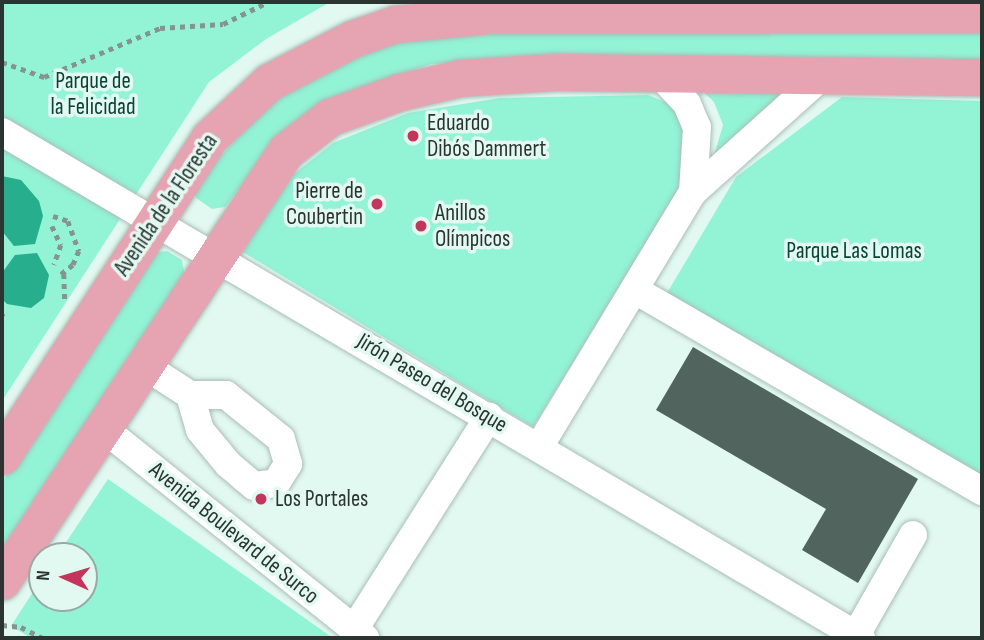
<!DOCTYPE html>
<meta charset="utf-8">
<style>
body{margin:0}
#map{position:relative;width:984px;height:640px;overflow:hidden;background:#e2f9f1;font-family:"Sofia Sans Condensed",sans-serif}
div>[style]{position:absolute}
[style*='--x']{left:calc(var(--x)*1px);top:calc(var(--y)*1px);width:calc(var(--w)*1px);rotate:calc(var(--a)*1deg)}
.green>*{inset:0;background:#92f3d5}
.water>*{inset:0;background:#26ae8d}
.building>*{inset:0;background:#51655e}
.path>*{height:4.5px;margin-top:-2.25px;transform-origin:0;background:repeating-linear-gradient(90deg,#84948e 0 5px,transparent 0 10px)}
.roads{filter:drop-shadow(0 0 2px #a8bdb6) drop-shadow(0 0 2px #a8bdb6)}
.minor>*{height:28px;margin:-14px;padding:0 14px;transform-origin:14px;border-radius:14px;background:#fff}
.major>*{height:37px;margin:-18.5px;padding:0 18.5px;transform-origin:18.5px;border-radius:18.5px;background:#e6a4b2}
.dots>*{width:19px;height:19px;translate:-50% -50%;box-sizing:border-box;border:4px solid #e2f9f1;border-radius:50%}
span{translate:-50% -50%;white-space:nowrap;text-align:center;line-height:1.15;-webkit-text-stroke:7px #e2f9f1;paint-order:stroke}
.park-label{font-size:23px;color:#0a4234}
.poi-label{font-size:23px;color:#2b3431}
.left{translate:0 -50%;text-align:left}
.right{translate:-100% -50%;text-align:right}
.street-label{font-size:23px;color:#2b3431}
.frame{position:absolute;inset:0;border:4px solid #2b3431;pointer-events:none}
.north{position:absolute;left:28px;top:542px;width:70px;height:70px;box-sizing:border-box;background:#e2f9f1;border:2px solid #99aaa4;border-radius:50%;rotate:274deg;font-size:19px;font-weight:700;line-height:28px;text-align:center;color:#2b3431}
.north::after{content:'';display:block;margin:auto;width:24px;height:32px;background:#c4355d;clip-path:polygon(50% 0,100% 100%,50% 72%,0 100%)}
</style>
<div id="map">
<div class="green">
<i style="clip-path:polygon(2px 2px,330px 2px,266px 39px,209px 82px,2px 401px)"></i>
<i style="clip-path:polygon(434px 31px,982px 32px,982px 62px,537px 58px,431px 64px,346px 94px,269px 151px,225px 207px,212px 209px,196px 198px,194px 185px,266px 107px,332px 62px)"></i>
<i style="clip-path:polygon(699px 87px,790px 89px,711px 166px,723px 125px,714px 102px)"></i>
<i style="clip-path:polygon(648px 95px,668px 103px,680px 116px,689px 153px,685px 182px,533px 427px,241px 251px,279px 186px,333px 143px,408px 113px,499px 98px)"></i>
<i style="clip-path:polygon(842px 97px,982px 101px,982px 477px,667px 293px,736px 177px)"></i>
<i style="clip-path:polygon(167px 251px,182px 260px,185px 278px,2px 552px,2px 482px,150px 253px)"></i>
<i style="clip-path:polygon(108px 479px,333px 638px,31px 638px,11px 626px,42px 578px,42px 598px,84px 598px,84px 556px,57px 556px)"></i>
</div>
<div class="water">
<i style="clip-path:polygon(2px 176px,21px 180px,39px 201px,43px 216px,35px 244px,14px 246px,2px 231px)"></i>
<i style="clip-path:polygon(37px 253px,49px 275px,44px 298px,31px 308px,7px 304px,2px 299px,2px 273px,15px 255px)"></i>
</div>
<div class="building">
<i style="clip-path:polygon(693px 347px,918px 479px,858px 583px,802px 550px,826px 509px,656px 410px)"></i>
</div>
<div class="path">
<i style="--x:2;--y:62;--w:45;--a:19.7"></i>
<i style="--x:44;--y:77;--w:126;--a:-22.9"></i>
<i style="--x:160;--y:28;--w:63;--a:-3.6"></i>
<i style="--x:223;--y:24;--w:50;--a:-26.1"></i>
<i style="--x:53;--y:216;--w:16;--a:18"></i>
<i style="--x:68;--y:221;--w:32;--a:70"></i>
<i style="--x:79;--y:251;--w:15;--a:113"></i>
<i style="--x:73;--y:265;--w:19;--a:141"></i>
<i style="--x:52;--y:226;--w:21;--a:65"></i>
<i style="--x:61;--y:245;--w:21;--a:109"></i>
<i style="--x:64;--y:274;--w:27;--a:88"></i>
<i style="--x:2;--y:315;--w:2;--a:-63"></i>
<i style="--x:2;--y:625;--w:19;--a:6"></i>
<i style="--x:21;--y:627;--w:25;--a:27"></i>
</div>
<div class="roads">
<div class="minor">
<i style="--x:661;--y:76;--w:38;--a:47"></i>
<i style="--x:687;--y:104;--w:25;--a:67"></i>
<i style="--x:697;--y:127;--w:65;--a:93.5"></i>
<i style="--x:2;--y:132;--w:997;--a:30.5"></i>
<i style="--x:635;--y:290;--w:401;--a:30.1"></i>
<i style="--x:145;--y:366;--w:54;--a:32.8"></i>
<i style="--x:190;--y:395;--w:36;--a:0"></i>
<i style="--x:226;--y:395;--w:70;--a:38.7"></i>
<i style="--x:281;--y:439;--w:26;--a:74"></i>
<i style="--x:288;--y:464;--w:22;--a:122"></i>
<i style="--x:276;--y:483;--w:22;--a:172"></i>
<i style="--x:254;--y:486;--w:34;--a:-140"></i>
<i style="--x:228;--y:464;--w:44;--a:-129.5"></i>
<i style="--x:200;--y:430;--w:36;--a:-106"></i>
<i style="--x:103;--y:428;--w:336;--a:38.7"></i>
<i style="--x:539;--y:447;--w:298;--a:-58.9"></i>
<i style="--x:693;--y:192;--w:171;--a:-41.9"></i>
<i style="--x:353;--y:631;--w:254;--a:-57.6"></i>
<i style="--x:856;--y:635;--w:115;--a:-60.3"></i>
</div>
<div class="major">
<i style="--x:2;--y:456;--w:379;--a:-56.9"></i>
<i style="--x:209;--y:138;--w:82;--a:-43"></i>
<i style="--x:269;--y:82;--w:93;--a:-27.4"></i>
<i style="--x:352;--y:39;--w:46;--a:-19.2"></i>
<i style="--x:395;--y:24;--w:93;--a:-5.5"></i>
<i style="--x:488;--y:15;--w:494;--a:-0.1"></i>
<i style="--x:2;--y:581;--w:515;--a:-56.56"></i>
<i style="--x:286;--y:151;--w:56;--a:-37.7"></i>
<i style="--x:330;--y:117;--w:74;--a:-19.7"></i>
<i style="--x:400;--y:92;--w:62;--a:-13.1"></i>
<i style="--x:460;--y:78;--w:96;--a:-3.6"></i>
<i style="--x:556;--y:72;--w:426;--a:0.7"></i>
</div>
</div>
<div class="dots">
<i style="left:413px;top:136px;background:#c4355d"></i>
<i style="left:377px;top:204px;background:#c4355d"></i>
<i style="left:421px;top:226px;background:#c4355d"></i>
<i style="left:261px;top:499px;background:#c4355d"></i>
</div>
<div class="park-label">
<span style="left:93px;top:94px">Parque de<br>la Felicidad</span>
<span style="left:854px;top:251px">Parque Las Lomas</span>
</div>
<div class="poi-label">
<span class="left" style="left:427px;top:136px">Eduardo<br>Dibós Dammert</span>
<span class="right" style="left:363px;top:204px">Pierre de<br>Coubertin</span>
<span class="left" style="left:435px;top:226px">Anillos<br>Olímpicos</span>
<span class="left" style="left:275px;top:499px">Los Portales</span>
</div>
<div class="street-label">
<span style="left:166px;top:205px;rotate:-56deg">Avenida de la Floresta</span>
<span style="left:432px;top:383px;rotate:31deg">Jirón Paseo del Bosque</span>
<span style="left:234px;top:533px;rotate:39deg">Avenida Boulevard de Surco</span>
</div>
<div class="frame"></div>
<div class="north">N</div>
</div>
